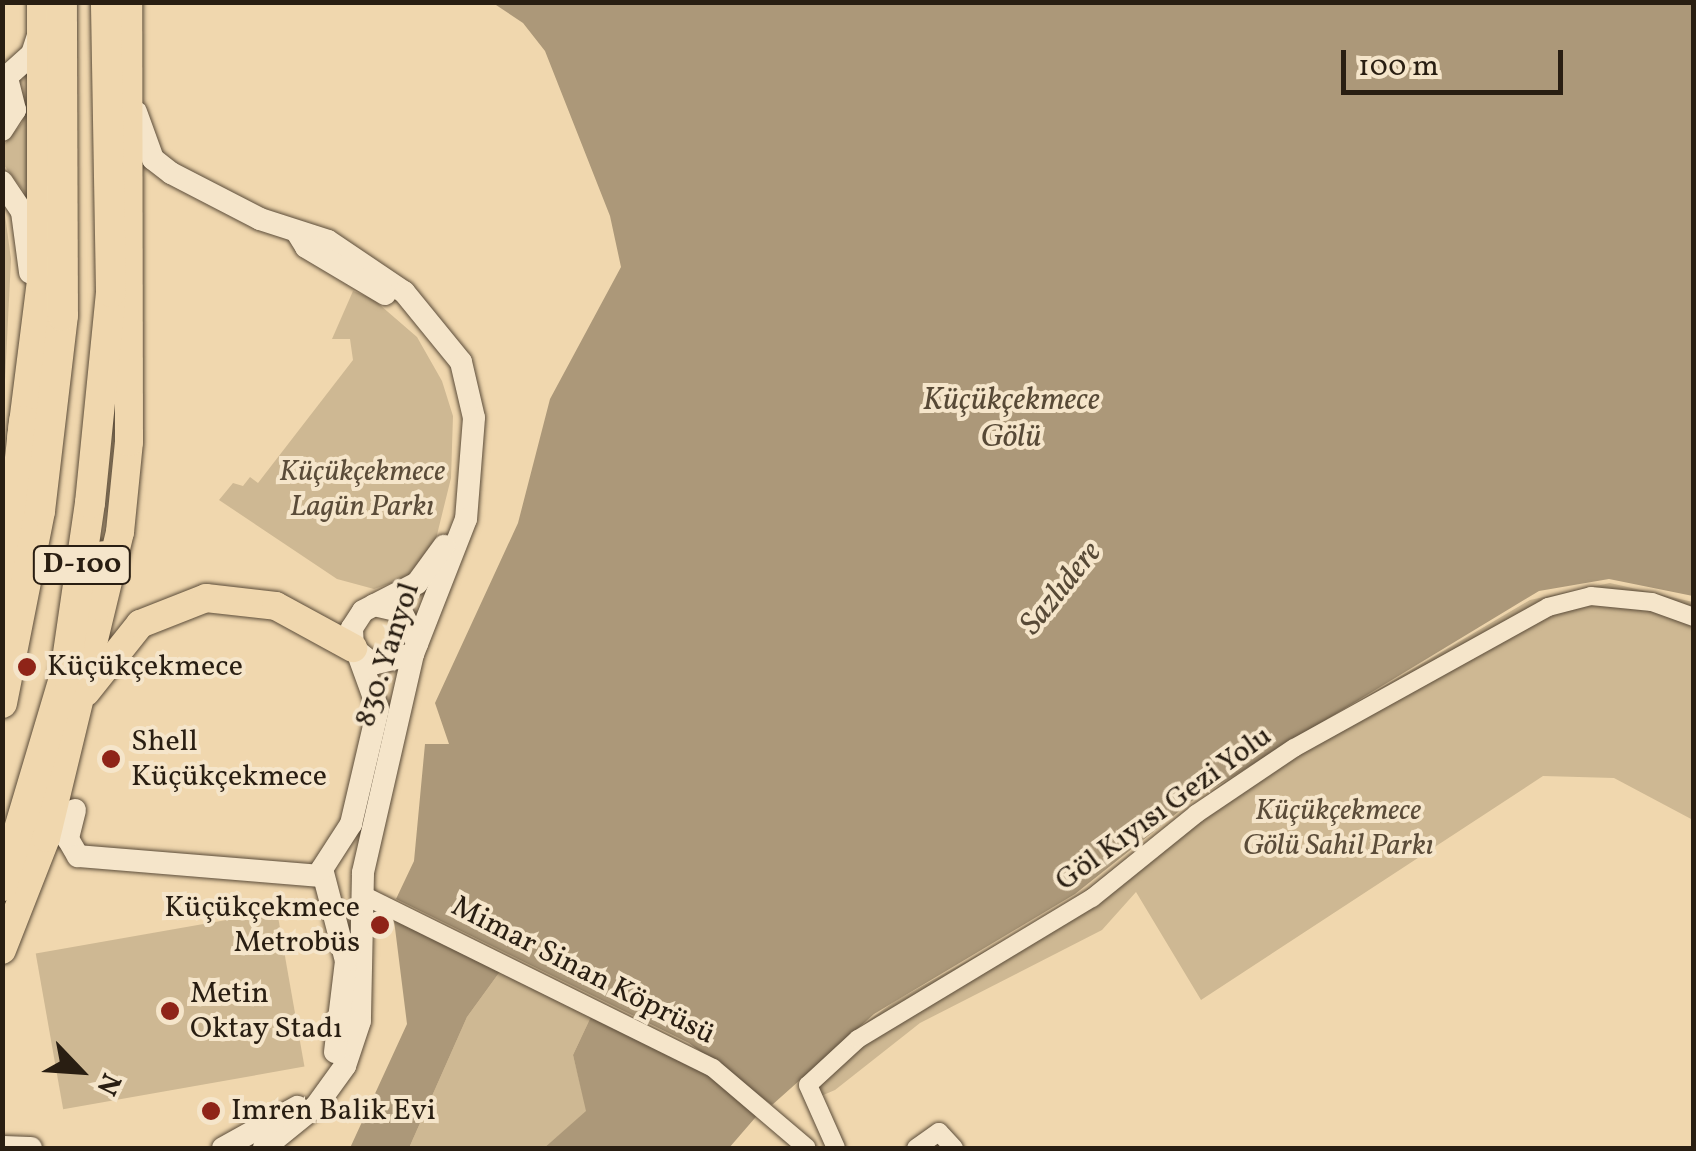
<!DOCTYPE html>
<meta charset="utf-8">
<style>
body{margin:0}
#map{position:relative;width:1696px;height:1151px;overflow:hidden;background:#f0d7ae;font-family:Vollkorn,serif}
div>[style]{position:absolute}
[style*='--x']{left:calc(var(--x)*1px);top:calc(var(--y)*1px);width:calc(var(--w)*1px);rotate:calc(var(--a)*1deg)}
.green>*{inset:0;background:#ceb893;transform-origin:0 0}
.water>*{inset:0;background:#ac9879}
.roads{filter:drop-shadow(0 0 2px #5b4c39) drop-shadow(0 0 2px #5b4c39)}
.street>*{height:18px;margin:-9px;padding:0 9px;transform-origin:9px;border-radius:9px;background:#f5e5ca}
.secondary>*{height:22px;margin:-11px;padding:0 11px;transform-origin:11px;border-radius:11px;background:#f5e5ca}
.primary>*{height:28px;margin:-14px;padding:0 14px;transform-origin:14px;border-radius:14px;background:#f0d7ae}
.highway>*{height:30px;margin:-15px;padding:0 15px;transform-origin:15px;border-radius:15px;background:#f0d7ae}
.dots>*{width:28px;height:28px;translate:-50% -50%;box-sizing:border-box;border:5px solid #f5e5ca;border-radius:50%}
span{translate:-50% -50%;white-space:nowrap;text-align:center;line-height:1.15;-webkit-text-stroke:8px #f5e5ca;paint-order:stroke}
.shield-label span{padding:2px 8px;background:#f5e5ca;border:2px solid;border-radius:8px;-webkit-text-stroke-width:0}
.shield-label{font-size:28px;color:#291e12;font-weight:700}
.park-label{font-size:30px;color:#5b4c39;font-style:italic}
.street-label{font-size:30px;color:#291e12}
.poi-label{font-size:30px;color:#291e12}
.left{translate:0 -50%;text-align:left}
.right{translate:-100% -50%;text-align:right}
.water-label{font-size:32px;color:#574936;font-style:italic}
.frame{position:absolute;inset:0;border:5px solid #291e12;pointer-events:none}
.north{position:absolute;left:30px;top:1021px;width:100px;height:100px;-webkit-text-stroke:8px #f5e5ca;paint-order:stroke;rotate:115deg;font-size:28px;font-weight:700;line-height:40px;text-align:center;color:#291e12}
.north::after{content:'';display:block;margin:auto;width:35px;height:45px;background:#291e12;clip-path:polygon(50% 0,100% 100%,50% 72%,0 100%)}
.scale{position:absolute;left:1341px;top:50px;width:222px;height:45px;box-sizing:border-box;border:5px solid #291e12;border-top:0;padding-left:12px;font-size:30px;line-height:35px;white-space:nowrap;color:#291e12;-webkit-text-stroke:8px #f5e5ca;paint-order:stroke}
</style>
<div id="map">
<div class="green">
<i style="clip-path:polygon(29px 101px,29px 198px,3px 164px,3px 146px,22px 123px)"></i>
<i style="clip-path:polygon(3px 200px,11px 259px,3px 421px)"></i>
<i style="clip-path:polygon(353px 291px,373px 299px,417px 337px,442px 381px,453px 416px,451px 478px,435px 543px,406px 578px,374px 589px,337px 579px,219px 500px,233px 483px,243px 486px,250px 477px,258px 483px,353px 360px,350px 339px,332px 339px)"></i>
<i style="clip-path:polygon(1610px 583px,1693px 602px,1693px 820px,1614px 778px,1543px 776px,1201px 1000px,1136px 892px,1102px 930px,920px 1023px,835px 1090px,814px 1099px,805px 1077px,833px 1047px,895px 1001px,1066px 906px,1233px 775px,1530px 600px)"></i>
<i style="left:277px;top:911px;width:158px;height:245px;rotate:80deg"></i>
<i style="clip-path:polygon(504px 966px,595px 1008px,573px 1055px,587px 1111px,544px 1148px,409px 1148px,467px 1017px)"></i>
</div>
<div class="water">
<i style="clip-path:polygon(493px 3px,1693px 3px,1693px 596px,1609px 579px,1539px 591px,1192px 801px,1075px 894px,874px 1014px,772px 1105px,689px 1043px,396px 899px,414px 861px,425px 744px,449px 744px,435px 703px,518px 523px,550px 399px,621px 267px,610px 216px,545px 51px,523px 23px)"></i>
<i style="clip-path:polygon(392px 904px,504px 966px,467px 1017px,409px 1148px,350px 1148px,407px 1024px)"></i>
<i style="clip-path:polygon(595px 1008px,713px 1068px,761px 1111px,729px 1148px,544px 1148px,586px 1111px,573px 1055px)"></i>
</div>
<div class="roads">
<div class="street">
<i style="--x:363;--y:895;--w:390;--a:26.3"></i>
<i style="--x:713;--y:1068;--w:123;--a:40.4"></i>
<i style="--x:836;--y:1148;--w:69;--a:-114"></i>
<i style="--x:808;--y:1085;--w:68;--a:-42.6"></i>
<i style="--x:858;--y:1039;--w:273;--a:-31.1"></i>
<i style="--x:1092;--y:898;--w:134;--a:-38.9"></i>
<i style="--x:1196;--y:814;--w:118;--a:-34"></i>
<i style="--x:1294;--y:748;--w:291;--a:-29"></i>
<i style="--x:1548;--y:607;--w:44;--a:-14.3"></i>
<i style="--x:1591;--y:596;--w:61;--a:5.6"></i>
<i style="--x:1652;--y:602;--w:45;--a:19.7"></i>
<i style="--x:916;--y:1148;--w:28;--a:-35"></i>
<i style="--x:939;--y:1132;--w:22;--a:47"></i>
</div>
<div class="secondary">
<i style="--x:2;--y:81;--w:40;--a:-42"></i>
<i style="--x:32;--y:54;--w:22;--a:-72"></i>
<i style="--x:136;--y:112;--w:50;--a:70.1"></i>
<i style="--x:153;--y:159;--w:23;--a:38"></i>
<i style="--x:171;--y:173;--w:100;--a:27.3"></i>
<i style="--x:260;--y:219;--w:71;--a:17.9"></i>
<i style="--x:328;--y:241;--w:92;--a:33.9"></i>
<i style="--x:404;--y:292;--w:90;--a:50.8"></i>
<i style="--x:461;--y:362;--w:57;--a:76.9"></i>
<i style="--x:474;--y:418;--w:101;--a:94.5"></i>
<i style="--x:466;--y:519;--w:145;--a:111.4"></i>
<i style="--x:413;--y:654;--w:225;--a:102.9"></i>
<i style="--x:363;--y:873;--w:148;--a:91.2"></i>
<i style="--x:360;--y:1021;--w:47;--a:108.4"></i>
<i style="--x:345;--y:1066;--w:49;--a:125.9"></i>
<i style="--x:316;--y:1106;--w:67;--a:141.1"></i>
<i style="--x:2;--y:130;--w:24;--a:-57"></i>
<i style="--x:15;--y:110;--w:33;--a:-104"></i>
<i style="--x:2;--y:182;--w:36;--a:56"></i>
<i style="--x:22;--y:212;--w:61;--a:82.4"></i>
<i style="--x:298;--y:234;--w:15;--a:58"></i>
<i style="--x:306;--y:247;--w:92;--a:30.7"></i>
<i style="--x:374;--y:605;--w:28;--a:13"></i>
<i style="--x:401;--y:611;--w:36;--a:63"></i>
<i style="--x:413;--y:654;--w:41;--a:166"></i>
<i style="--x:373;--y:664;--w:26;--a:-141"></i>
<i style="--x:353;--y:648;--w:20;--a:-93"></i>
<i style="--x:352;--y:628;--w:20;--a:-57"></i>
<i style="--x:363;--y:611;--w:61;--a:-27.4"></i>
<i style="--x:417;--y:583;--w:46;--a:-53.9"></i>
<i style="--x:75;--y:810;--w:30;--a:104"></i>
<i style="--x:68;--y:839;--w:20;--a:60"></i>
<i style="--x:78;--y:856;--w:245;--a:4.7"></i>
<i style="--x:335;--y:1052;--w:92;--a:-83.1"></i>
<i style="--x:346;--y:961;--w:95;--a:-104.6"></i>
<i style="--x:322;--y:869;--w:54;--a:-57.2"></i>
<i style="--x:351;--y:824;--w:118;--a:-76.8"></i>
<i style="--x:378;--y:709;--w:59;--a:-110"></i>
<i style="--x:2;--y:1147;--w:29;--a:2"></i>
<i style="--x:223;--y:1148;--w:85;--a:-29"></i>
</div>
<div class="primary">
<i style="--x:21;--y:439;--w:160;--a:-82.8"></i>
<i style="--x:41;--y:280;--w:278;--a:-90"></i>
<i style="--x:86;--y:692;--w:87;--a:-51.5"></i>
<i style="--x:140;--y:624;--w:71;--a:-21.5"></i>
<i style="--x:206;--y:598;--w:70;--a:6.5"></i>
<i style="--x:276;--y:606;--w:88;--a:28.6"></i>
<i style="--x:2;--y:950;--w:120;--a:-68.6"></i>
<i style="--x:46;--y:838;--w:315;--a:-76.4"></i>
<i style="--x:120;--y:532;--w:90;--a:-84.3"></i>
<i style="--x:129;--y:442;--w:440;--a:-90.1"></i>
</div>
<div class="highway">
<i style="--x:5;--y:596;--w:176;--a:-83.8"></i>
<i style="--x:98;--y:605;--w:49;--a:-84.2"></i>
<i style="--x:2;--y:703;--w:196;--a:-78.8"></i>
<i style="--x:40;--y:511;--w:196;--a:-83.3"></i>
<i style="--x:63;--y:316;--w:314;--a:-90.2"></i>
<i style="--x:2;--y:886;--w:221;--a:-73.4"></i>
<i style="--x:65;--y:674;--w:173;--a:-81.7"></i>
<i style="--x:90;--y:503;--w:212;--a:-84.3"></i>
<i style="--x:111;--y:292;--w:290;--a:-91"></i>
</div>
</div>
<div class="dots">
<i style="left:27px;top:667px;background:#8f2418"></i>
<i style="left:111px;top:759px;background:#8f2418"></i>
<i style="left:380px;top:925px;background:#8f2418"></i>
<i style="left:170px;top:1011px;background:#8f2418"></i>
<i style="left:211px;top:1111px;background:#8f2418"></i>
</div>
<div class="shield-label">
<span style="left:82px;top:565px">D-100</span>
</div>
<div class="park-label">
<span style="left:362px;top:489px">Küçükçekmece<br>Lagün Parkı</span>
<span style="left:1338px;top:828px">Küçükçekmece<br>Gölü Sahil Parkı</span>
</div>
<div class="street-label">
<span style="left:388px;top:655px;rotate:-72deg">830. Yanyol</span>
<span style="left:1164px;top:809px;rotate:-36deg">Göl Kıyısı Gezi Yolu</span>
<span style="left:583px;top:971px;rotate:27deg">Mimar Sinan Köprüsü</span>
</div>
<div class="poi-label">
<span class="left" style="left:47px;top:667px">Küçükçekmece</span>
<span class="left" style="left:131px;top:759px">Shell<br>Küçükçekmece</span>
<span class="right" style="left:360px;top:925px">Küçükçekmece<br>Metrobüs</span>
<span class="left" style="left:190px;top:1011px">Metin<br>Oktay Stadı</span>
<span class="left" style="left:231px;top:1111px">Imren Balik Evi</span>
</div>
<div class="water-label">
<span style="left:1011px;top:420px">Küçükçekmece<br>Gölü</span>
<span style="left:1062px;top:589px;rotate:-51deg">Sazlıdere</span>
</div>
<div class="frame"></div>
<div class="north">N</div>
<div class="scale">100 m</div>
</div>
